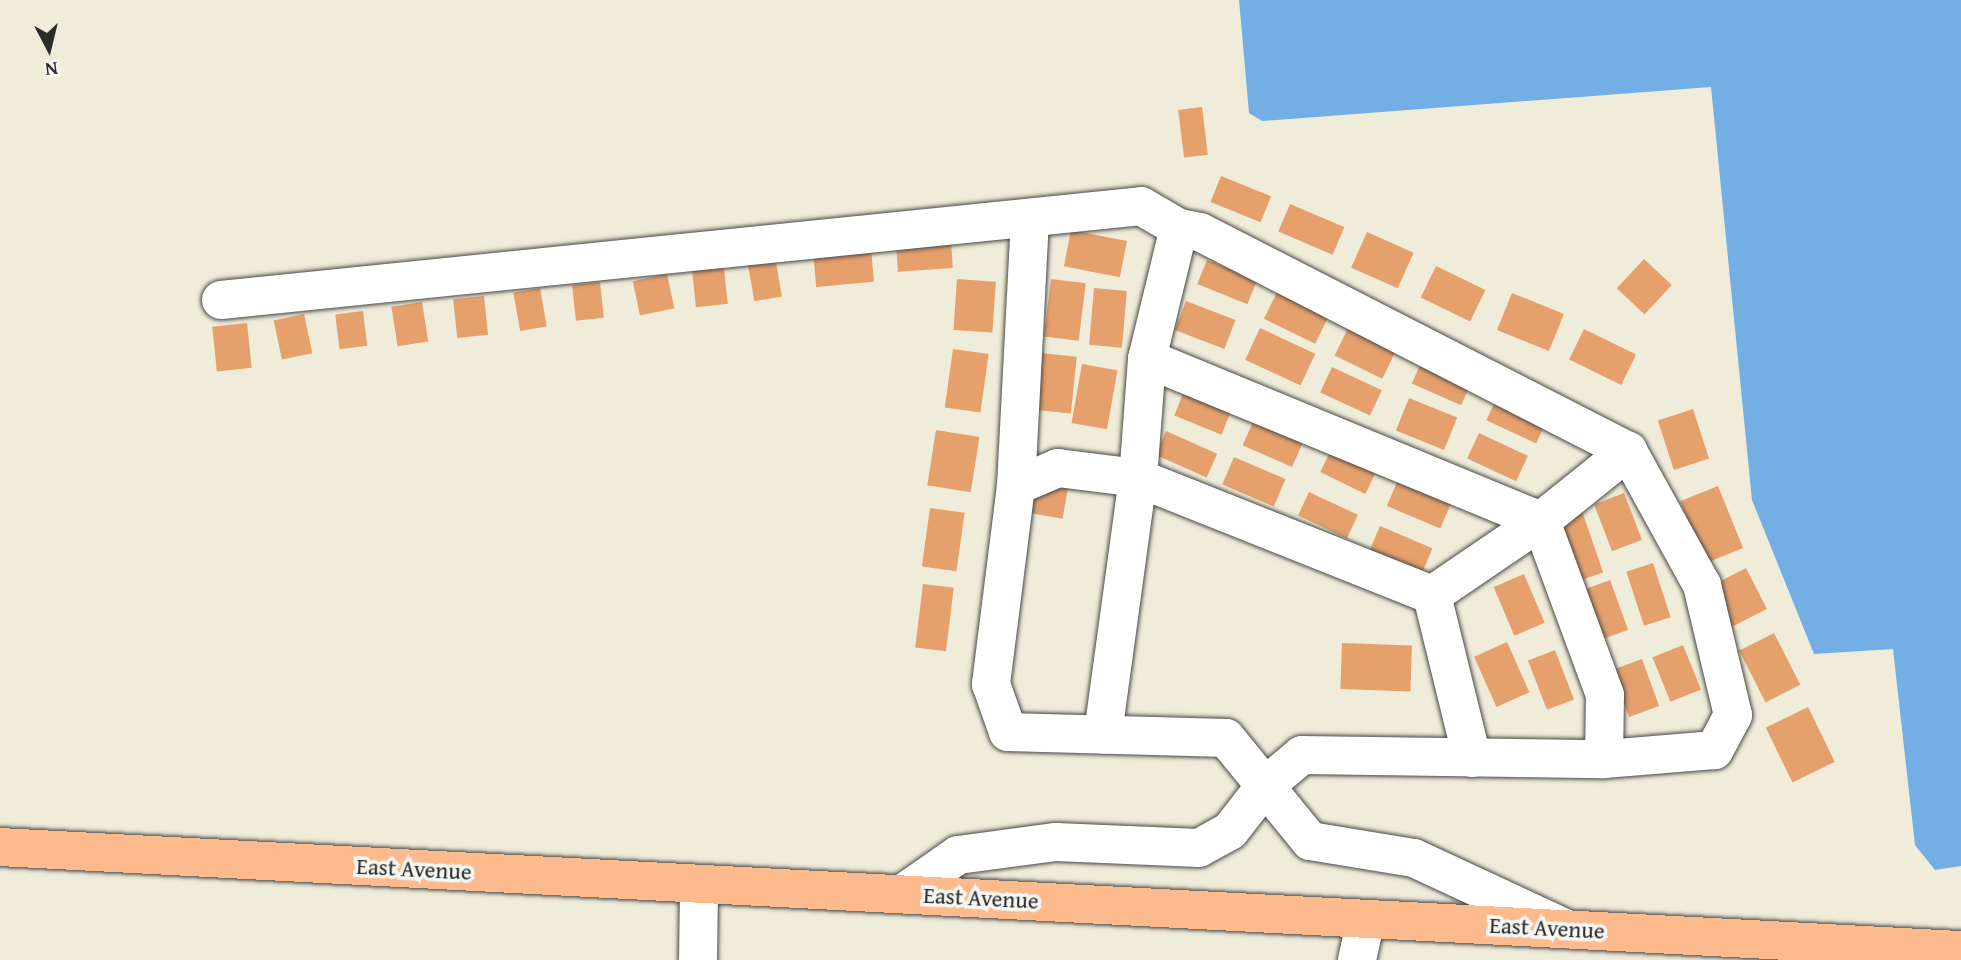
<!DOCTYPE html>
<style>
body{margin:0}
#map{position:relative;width:1961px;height:960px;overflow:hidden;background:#efecda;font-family:"Gentium Book Plus",serif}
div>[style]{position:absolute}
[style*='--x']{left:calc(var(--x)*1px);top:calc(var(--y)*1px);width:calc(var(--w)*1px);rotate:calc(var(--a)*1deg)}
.water>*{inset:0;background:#73afe5}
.building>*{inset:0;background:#e6a06c;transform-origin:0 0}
.roads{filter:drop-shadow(0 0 2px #484845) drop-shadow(0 0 2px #484845)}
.street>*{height:38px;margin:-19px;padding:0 19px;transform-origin:19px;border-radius:19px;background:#fff}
.primary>*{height:38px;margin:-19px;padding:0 19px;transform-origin:19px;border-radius:19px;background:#fcba8d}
span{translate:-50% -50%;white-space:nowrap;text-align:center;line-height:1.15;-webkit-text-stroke:7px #f6f6f2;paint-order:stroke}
.street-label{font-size:23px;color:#2b2b2b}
.north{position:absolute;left:14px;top:14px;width:70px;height:70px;-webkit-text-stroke:5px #f6f6f2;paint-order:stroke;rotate:173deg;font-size:19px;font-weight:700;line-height:28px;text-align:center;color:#2b2b2b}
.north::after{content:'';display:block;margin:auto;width:24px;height:32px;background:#2b2b2b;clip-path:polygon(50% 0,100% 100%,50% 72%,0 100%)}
</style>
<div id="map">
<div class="water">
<i style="clip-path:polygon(1239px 0,1961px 0,1961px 866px,1935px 870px,1915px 845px,1893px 649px,1814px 654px,1752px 500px,1711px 87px,1262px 121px,1249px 113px)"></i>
</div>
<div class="building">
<i style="left:1202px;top:107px;width:48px;height:24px;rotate:83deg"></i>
<i style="left:1221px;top:176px;width:54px;height:28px;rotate:22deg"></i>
<i style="left:1290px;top:204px;width:59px;height:30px;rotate:23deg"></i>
<i style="left:1071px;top:230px;width:57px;height:37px;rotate:11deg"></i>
<i style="left:1367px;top:232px;width:51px;height:39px;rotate:24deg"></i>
<i style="left:951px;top:242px;width:26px;height:55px;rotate:86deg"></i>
<i style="left:871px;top:248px;width:34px;height:58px;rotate:85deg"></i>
<i style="left:775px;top:257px;width:40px;height:28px;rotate:80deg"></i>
<i style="left:1644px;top:259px;width:38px;height:40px;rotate:43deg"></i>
<i style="left:1207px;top:260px;width:54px;height:26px;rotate:22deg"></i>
<i style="left:1436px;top:266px;width:55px;height:35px;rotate:26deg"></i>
<i style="left:724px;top:268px;width:36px;height:32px;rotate:84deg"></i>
<i style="left:667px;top:274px;width:35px;height:35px;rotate:78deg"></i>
<i style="left:957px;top:279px;width:39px;height:51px;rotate:4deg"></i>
<i style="left:1051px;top:279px;width:35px;height:58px;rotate:7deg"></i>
<i style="left:600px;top:282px;width:36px;height:28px;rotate:84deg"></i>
<i style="left:540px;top:288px;width:39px;height:27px;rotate:80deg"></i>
<i style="left:1094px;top:288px;width:33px;height:57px;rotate:5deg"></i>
<i style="left:1278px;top:290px;width:57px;height:32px;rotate:26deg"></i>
<i style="left:1512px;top:293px;width:56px;height:40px;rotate:22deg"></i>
<i style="left:484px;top:296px;width:39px;height:31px;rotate:84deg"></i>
<i style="left:1186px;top:301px;width:53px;height:31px;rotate:21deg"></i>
<i style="left:422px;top:302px;width:40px;height:31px;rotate:81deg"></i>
<i style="left:363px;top:311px;width:35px;height:28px;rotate:83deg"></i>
<i style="left:304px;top:314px;width:40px;height:31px;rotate:78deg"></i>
<i style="left:247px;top:323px;width:45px;height:35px;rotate:84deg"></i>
<i style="left:1350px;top:324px;width:53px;height:35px;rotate:26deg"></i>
<i style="left:1260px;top:328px;width:61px;height:35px;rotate:25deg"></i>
<i style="left:1584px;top:329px;width:58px;height:34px;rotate:26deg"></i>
<i style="left:953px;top:349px;width:36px;height:59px;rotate:8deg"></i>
<i style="left:1040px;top:353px;width:37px;height:57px;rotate:6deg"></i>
<i style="left:1424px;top:356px;width:54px;height:30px;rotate:24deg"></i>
<i style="left:1082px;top:364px;width:36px;height:60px;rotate:10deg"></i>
<i style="left:1332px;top:367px;width:55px;height:28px;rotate:25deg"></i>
<i style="left:1187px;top:384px;width:51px;height:34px;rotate:22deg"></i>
<i style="left:1499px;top:393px;width:55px;height:30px;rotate:25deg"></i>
<i style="left:1409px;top:398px;width:52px;height:35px;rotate:22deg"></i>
<i style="left:1693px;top:409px;width:52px;height:37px;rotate:72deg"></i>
<i style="left:1256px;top:415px;width:54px;height:33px;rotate:24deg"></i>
<i style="left:936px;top:430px;width:44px;height:56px;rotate:9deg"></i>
<i style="left:1166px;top:431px;width:56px;height:26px;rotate:24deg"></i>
<i style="left:1479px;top:433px;width:54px;height:28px;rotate:25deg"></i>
<i style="left:1333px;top:446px;width:50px;height:29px;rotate:26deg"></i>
<i style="left:1234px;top:457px;width:56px;height:30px;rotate:23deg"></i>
<i style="left:1033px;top:479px;width:36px;height:34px;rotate:10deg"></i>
<i style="left:1397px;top:482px;width:58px;height:26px;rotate:23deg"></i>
<i style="left:1718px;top:486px;width:67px;height:41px;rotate:68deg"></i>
<i style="left:1309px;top:492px;width:54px;height:26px;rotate:25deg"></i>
<i style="left:1624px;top:493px;width:50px;height:32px;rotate:69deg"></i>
<i style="left:930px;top:508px;width:35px;height:59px;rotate:8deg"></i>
<i style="left:1582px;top:511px;width:65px;height:27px;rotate:71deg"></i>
<i style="left:1380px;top:526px;width:57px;height:27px;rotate:23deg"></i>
<i style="left:1653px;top:563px;width:57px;height:28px;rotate:72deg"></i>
<i style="left:1746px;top:568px;width:46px;height:42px;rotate:63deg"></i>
<i style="left:1524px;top:574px;width:53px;height:33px;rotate:67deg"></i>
<i style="left:1610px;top:580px;width:53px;height:32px;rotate:70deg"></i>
<i style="left:923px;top:584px;width:31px;height:64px;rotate:7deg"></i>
<i style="left:1774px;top:633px;width:58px;height:39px;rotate:63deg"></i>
<i style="left:1507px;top:642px;width:55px;height:36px;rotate:66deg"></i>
<i style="left:1342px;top:643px;width:70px;height:46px;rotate:2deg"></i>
<i style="left:1683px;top:645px;width:48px;height:33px;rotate:68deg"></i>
<i style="left:1555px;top:650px;width:53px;height:29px;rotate:69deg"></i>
<i style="left:1642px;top:659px;width:50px;height:32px;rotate:70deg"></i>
<i style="left:1808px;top:707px;width:61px;height:47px;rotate:64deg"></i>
</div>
<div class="roads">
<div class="street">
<i style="--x:221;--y:300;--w:925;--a:-5.83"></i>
<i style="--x:1141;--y:206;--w:44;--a:30.1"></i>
<i style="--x:1147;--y:359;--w:135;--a:-76.3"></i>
<i style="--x:1179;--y:228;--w:21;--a:11"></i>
<i style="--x:1200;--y:232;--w:481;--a:27.1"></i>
<i style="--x:1628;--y:451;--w:153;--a:61.1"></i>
<i style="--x:1702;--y:585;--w:134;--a:76.6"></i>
<i style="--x:1733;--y:715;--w:40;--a:118"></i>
<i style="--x:1714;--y:750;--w:110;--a:175.3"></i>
<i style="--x:1016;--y:486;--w:268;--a:-87"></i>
<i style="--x:1432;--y:595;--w:132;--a:-34.2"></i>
<i style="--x:1541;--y:521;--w:112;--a:-38.8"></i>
<i style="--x:1472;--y:758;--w:168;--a:-103.8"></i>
<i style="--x:1432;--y:595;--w:316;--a:-158.3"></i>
<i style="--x:1138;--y:478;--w:81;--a:-172.9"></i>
<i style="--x:1058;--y:468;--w:46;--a:156.8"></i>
<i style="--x:1016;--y:486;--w:200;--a:97.2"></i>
<i style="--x:991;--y:684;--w:51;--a:70.5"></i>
<i style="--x:1008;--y:732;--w:218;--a:1.6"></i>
<i style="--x:1226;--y:738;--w:133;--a:50.8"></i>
<i style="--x:1310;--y:841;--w:105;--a:9.3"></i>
<i style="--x:1414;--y:858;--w:169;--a:24.9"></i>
<i style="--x:902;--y:894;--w:68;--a:-34.9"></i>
<i style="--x:958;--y:855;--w:99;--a:-7.6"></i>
<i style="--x:1056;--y:842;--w:143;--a:2.4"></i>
<i style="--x:1199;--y:848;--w:35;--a:-29"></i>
<i style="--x:1230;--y:831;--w:57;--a:-52.1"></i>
<i style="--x:1265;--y:786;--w:48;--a:-40"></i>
<i style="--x:1302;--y:755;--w:302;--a:0.8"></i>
<i style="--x:1604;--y:759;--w:64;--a:-89.1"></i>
<i style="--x:1605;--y:695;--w:185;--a:-110.2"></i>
<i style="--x:1541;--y:521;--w:426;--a:-157.6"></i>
<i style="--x:1147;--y:359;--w:119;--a:94.3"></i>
<i style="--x:1138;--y:478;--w:259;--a:97.8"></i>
<i style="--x:698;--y:960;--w:76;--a:-89.2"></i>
<i style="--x:1357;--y:960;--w:42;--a:-77.6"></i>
</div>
<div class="primary">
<i style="--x:0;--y:847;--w:1964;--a:3.01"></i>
</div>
</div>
<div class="street-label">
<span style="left:414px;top:869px;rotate:3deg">East Avenue</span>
<span style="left:981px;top:898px;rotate:3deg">East Avenue</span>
<span style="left:1547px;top:928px;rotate:3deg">East Avenue</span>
</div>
<div class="north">N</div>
</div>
